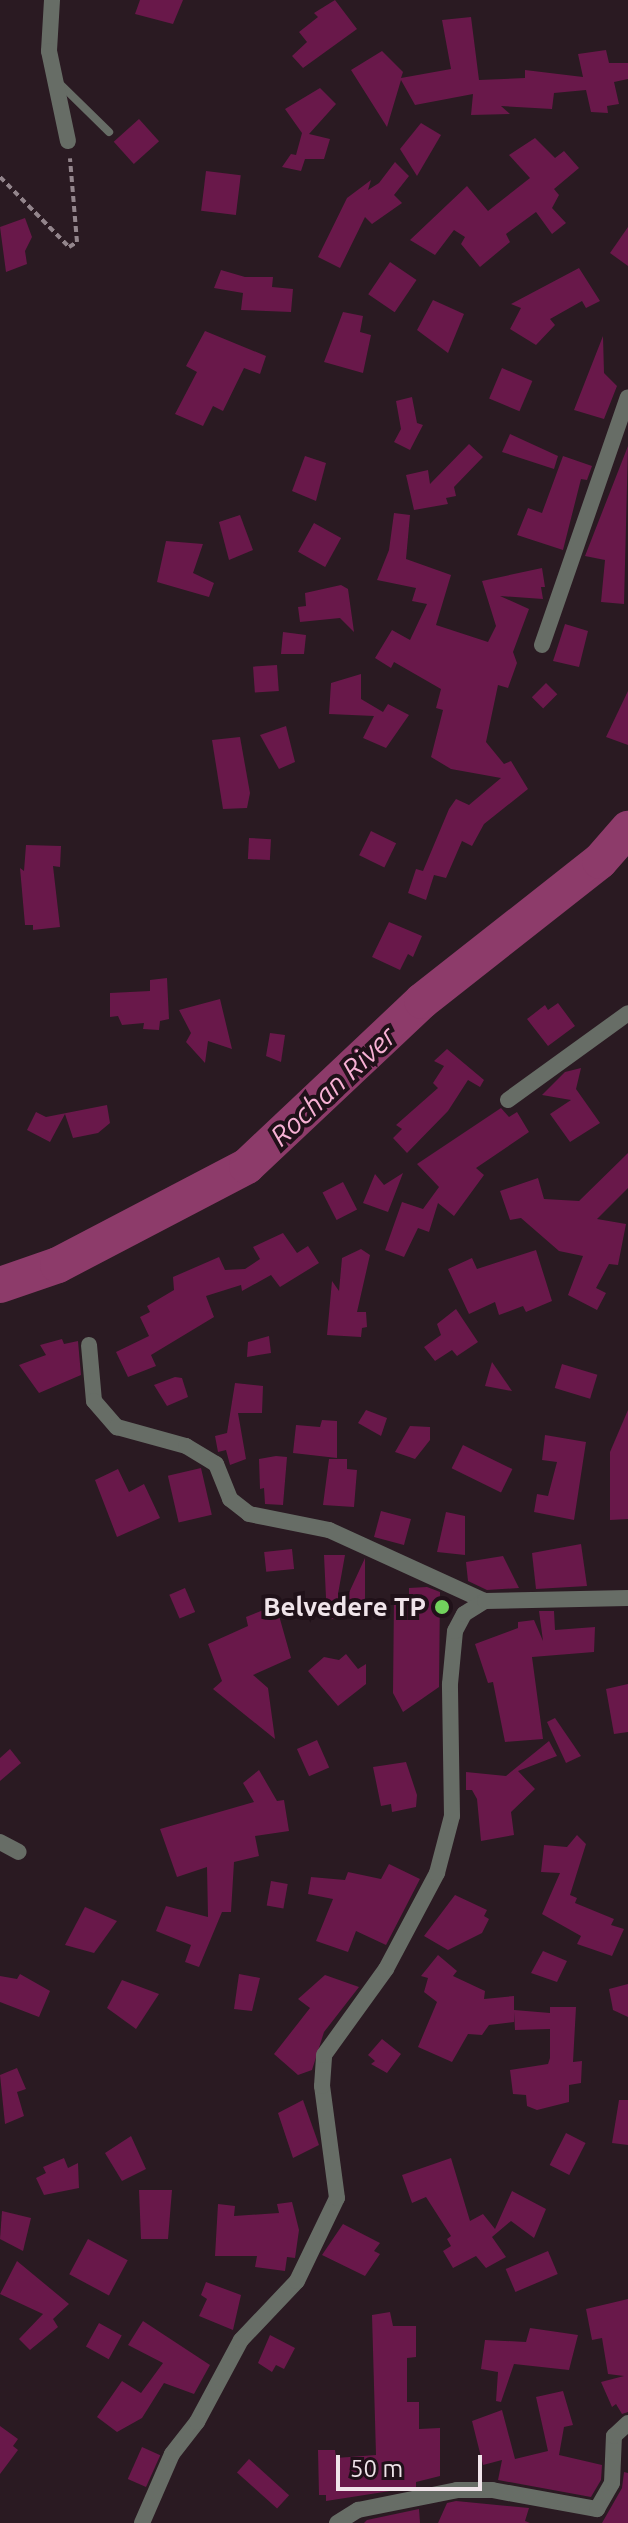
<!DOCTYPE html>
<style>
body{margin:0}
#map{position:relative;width:628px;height:2523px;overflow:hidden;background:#2a1a22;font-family:Ubuntu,sans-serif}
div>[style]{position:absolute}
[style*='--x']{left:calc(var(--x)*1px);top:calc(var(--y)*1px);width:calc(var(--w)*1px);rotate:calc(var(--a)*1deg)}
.river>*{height:36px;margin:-18px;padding:0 18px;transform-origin:18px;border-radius:18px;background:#8d3b6a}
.building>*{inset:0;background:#69184a;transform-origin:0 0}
.path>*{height:4px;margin-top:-2px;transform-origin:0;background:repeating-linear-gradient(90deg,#93858c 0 6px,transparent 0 10px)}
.service>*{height:8px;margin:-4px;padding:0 4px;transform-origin:4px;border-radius:4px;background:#676d66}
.minor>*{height:16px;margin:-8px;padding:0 8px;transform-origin:8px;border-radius:8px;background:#676d66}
.dots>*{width:22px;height:22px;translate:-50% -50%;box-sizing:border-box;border:4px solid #201119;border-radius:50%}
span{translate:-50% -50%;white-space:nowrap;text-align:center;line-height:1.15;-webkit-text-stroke:8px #201119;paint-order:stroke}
.poi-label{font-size:26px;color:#f0e4ea;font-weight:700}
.right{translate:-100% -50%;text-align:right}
.water-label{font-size:28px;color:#f7b1d4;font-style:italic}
.scale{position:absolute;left:336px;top:2455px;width:146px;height:36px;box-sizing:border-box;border:4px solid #f0e4ea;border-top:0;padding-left:10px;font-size:24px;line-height:28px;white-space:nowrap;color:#f0e4ea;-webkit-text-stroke:6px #201119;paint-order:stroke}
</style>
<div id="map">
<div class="river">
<i style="--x:0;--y:1285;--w:61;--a:-19"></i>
<i style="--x:58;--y:1265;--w:213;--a:-27.6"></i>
<i style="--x:247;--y:1166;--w:241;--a:-43.3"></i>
<i style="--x:422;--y:1001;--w:226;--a:-38.2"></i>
<i style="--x:600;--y:861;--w:43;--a:-48.8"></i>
</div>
<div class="building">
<i style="clip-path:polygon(140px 0,183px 0,173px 24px,135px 14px)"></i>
<i style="clip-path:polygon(335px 0,357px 29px,303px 68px,292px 56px,307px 42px,299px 32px,318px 17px,314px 13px)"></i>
<i style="clip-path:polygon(471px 17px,479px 80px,525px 78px,525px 70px,583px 77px,578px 54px,606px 50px,609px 63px,628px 63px,628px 79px,614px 82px,619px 104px,607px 106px,608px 113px,591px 112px,586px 90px,554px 93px,552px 109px,501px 106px,510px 114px,471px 115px,473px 94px,415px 105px,401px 80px,387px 127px,351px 70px,382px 51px,403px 72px,401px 78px,451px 69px,442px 20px)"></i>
<i style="clip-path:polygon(320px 88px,336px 104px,309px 134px,330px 139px,324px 159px,305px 159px,301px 171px,282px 167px,291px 154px,296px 155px,302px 133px,285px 109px)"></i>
<i style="left:139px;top:119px;width:30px;height:34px;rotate:48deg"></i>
<i style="clip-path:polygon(421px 123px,441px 135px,417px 176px,400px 149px)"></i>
<i style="clip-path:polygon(535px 138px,555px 158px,564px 151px,579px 168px,554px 189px,559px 195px,552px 208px,566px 223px,552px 234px,536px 212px,506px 234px,510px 242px,480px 267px,461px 244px,465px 237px,454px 230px,435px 255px,410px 240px,467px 186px,488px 211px,530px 178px,509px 155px)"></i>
<i style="clip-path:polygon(395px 162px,409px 176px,394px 195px,402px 203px,372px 224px,365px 217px,340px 268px,318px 257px,347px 198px,371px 180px,368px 190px,379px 183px)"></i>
<i style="left:206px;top:171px;width:35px;height:40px;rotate:7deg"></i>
<i style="clip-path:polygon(25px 218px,32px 237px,25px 251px,27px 264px,6px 272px,0 227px)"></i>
<i style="clip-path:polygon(628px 227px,628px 266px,610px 253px)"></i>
<i style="left:390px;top:262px;width:32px;height:39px;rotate:34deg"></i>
<i style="clip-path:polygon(579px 268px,600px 301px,586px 308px,582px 301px,550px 319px,555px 325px,536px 345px,510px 329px,521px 308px,511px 304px)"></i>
<i style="clip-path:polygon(221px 270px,245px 277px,273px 277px,272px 287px,293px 289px,291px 312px,241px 310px,243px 293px,214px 288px)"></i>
<i style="clip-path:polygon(433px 300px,464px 314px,448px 353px,417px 330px)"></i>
<i style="clip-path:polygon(343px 312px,363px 316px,360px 332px,371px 335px,363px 373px,324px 362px)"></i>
<i style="clip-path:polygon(205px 331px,266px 356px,260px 374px,244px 368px,223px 411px,213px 406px,203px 426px,175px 414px,197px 372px,186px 366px)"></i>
<i style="clip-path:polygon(603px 336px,604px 373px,617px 386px,604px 419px,574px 410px)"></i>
<i style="left:502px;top:368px;width:33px;height:33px;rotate:23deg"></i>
<i style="clip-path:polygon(412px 397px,417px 423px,423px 425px,410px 450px,394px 442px,401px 429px,396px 401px)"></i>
<i style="clip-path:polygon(510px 434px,558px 456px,554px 469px,502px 452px)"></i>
<i style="clip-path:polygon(469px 444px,483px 457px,454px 487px,456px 496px,446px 498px,448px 504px,414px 510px,406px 475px,428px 470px,430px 484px)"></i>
<i style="clip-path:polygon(628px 446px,624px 604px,601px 602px,605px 560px,585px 556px)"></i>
<i style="clip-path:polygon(305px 456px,326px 463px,316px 501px,292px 491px)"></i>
<i style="clip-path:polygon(563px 456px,592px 466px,587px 480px,581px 479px,563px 550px,517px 535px,528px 508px,542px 513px)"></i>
<i style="clip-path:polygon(394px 513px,410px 515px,406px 559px,451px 575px,436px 625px,488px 642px,496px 626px,482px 581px,542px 568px,545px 587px,541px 587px,543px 599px,500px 596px,529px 609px,513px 652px,517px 663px,508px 688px,498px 685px,486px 742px,504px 764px,511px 761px,528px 789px,484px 824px,472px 846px,462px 841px,446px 878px,434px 875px,426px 900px,408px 893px,416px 869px,423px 871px,449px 809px,456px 799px,469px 805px,501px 778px,451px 769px,431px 757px,443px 710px,436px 708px,441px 689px,394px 662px,391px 668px,375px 658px,392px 630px,410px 640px,427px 604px,412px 601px,416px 588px,377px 580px,389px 550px)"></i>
<i style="clip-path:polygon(240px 515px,253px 550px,229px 560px,219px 522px)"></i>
<i style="left:314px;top:523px;width:31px;height:33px;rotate:29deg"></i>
<i style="clip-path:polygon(166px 541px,203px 544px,193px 573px,214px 583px,209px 597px,157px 582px)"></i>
<i style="clip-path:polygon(341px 585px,348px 589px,354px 632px,340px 618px,300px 622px,298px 607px,306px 606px,305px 593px)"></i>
<i style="clip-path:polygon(565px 624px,588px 631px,579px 667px,553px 661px)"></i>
<i style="clip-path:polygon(283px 632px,306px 635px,304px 654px,281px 654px)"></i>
<i style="left:277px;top:665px;width:26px;height:24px;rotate:86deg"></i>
<i style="clip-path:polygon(361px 674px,361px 699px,383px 712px,388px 704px,409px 715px,386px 748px,363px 738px,374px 716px,329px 714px,331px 683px)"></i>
<i style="left:546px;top:683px;width:16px;height:20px;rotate:45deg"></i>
<i style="clip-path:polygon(628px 691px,628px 745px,606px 737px)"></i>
<i style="clip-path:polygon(286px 726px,295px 762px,279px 769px,260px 735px)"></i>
<i style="clip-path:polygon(240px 737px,250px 793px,247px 808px,223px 809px,212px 740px)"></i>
<i style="left:371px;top:831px;width:28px;height:27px;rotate:26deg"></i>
<i style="left:249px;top:838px;width:22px;height:21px;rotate:3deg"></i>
<i style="clip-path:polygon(26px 845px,61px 846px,60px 867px,53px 866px,60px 927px,33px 930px,33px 925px,25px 925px,20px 868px,24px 871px)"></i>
<i style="clip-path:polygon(389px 922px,422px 936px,413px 957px,408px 954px,400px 970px,372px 957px)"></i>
<i style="clip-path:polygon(167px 978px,169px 1019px,160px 1021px,159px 1030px,143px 1029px,144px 1023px,122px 1025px,118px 1016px,110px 1017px,110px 993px,150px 991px,150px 980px)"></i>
<i style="clip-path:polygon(220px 999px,232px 1049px,208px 1041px,205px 1063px,186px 1042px,191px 1033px,179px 1010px)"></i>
<i style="clip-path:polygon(558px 1003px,575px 1026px,548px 1046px,527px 1019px,545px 1005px,548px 1010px)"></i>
<i style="clip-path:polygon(270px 1033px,285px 1035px,281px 1062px,266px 1056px)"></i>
<i style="clip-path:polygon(447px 1049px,484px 1080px,480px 1087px,468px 1080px,448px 1111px,407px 1153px,393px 1138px,402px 1129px,396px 1125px,438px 1088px,433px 1083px,444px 1066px,434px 1061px)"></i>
<i style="clip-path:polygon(581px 1068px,576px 1089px,600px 1123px,570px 1142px,550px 1114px,571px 1100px,542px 1095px,565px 1072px)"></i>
<i style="clip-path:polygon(107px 1105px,110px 1123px,98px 1133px,73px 1138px,65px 1114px,50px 1142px,27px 1130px,36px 1112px,46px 1117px)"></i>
<i style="clip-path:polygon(501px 1108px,509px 1117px,517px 1112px,529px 1132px,476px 1168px,484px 1175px,454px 1216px,438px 1203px,429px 1232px,418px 1228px,404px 1257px,385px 1250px,402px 1202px,423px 1209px,439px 1187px,417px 1164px)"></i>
<i style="clip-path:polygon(628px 1153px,628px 1188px,597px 1219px,626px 1224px,618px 1265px,609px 1264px,596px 1288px,606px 1293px,597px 1310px,568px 1295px,583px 1256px,559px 1251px,521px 1218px,510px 1220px,500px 1191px,538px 1178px,544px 1199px,579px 1201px)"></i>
<i style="clip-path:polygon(403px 1173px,388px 1212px,363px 1203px,375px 1174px,384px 1185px)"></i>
<i style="left:343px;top:1182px;width:31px;height:23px;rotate:63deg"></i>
<i style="clip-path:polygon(283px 1233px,297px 1253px,308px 1246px,319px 1263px,280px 1287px,271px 1275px,242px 1291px,241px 1285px,206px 1296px,214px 1317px,151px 1355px,156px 1366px,128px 1377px,116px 1352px,149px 1336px,140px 1317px,150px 1312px,147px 1306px,174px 1290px,173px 1277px,219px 1257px,225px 1270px,245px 1269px,260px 1259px,253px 1247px)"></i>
<i style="clip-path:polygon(361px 1249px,370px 1255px,357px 1312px,366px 1312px,367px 1327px,362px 1328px,361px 1337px,327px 1335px,332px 1281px,339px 1291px,342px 1258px)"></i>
<i style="clip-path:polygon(536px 1250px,552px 1301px,526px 1312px,523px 1306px,499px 1315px,495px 1302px,469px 1314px,448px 1269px,472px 1258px,477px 1269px)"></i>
<i style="clip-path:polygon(456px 1309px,478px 1342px,457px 1356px,452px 1350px,435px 1361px,424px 1347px,441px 1335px,437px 1324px)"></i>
<i style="clip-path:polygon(269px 1336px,271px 1353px,247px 1357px,248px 1342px)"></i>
<i style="clip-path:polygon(62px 1339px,64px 1344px,78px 1341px,81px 1375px,39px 1393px,19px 1365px,46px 1355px,40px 1345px)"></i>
<i style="clip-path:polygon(492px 1362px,512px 1391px,485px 1386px)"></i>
<i style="left:562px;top:1364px;width:37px;height:25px;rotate:17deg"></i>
<i style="clip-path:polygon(175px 1377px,182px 1378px,188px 1397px,167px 1406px,154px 1385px)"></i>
<i style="clip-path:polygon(235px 1383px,263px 1386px,262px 1413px,238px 1413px,246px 1459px,230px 1465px,226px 1450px,218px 1452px,215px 1436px,227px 1433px)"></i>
<i style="clip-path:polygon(366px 1410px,387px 1418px,381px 1436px,358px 1423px)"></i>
<i style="clip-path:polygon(628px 1410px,628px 1519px,610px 1520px,610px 1452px)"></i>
<i style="clip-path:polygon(322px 1420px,337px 1421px,337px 1458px,293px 1453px,296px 1425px,320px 1427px)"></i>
<i style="clip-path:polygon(410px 1426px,430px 1427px,430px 1440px,415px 1459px,395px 1452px)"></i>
<i style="clip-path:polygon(545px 1435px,586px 1442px,574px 1520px,534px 1512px,537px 1494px,548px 1496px,557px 1462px,542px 1460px)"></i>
<i style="left:463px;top:1445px;width:55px;height:26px;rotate:26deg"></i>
<i style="clip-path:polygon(276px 1456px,287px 1457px,283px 1505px,265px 1504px,264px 1488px,260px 1489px,259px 1459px)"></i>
<i style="clip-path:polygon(329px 1459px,347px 1459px,347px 1469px,357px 1470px,354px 1507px,323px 1505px)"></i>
<i style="left:201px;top:1468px;width:48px;height:34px;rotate:77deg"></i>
<i style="clip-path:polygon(118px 1469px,129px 1492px,144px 1484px,160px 1518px,117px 1537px,95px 1480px)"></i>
<i style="left:381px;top:1511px;width:31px;height:27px;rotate:15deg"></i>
<i style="clip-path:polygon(446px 1512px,465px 1516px,465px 1555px,437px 1552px)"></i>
<i style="clip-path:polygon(581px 1544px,587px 1586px,536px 1589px,532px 1553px)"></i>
<i style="left:292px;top:1549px;width:20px;height:28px;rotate:84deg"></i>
<i style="clip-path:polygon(324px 1555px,345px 1555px,338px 1594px,347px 1597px,365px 1558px,365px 1602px,380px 1606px,379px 1612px,335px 1610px,333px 1619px,327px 1619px)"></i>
<i style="clip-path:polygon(503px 1556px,519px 1588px,487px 1590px,468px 1581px,466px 1562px)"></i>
<i style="clip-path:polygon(427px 1587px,440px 1592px,439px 1687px,403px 1712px,393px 1693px,394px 1597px,409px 1597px,409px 1588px)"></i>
<i style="left:185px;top:1588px;width:26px;height:17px;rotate:67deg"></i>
<i style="clip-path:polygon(276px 1605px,291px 1658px,253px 1675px,268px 1688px,275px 1739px,213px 1689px,222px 1681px,208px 1644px,248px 1626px,246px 1617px)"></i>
<i style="clip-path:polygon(539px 1611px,554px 1611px,555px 1630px,595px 1627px,594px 1652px,532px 1657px,543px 1739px,505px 1742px,493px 1682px,488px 1683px,475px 1644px,518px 1628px,518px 1622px,534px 1620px,543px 1641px)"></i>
<i style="clip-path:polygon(346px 1654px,358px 1669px,366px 1664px,366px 1684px,338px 1706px,308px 1671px,324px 1657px,339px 1660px)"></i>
<i style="clip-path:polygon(628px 1684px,628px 1732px,614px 1734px,606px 1689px)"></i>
<i style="clip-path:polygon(555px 1718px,581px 1756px,566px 1763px,547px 1722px)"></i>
<i style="left:317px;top:1740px;width:30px;height:22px;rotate:66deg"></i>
<i style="clip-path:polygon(549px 1741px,557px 1756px,518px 1771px,535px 1789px,511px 1812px,514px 1835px,481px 1841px,477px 1799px,472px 1790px,466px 1790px,466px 1772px,506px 1776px)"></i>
<i style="clip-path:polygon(10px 1749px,21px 1763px,0 1781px,0 1758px)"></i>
<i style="clip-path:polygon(406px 1762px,417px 1795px,416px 1807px,392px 1812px,391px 1804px,381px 1806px,373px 1767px)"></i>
<i style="clip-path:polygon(259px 1770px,277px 1801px,284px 1800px,289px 1831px,255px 1836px,259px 1856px,234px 1862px,231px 1912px,222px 1912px,199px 1967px,185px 1962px,191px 1945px,156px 1931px,166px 1906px,208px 1917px,207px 1867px,177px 1877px,160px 1829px,254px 1802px,243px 1783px)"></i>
<i style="clip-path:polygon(577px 1835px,586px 1844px,570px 1895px,577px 1898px,575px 1903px,614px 1919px,611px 1925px,624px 1929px,612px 1956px,577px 1944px,581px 1936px,542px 1914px,560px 1873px,541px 1872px,544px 1845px,567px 1847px)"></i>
<i style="clip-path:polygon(389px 1864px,420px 1879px,386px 1945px,356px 1931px,348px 1952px,316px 1941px,333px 1899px,308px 1894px,311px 1877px,345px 1880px,348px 1872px,381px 1879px)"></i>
<i style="left:271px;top:1881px;width:17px;height:25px;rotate:10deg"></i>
<i style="clip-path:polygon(455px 1895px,487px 1910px,484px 1916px,489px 1919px,482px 1933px,448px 1950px,424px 1936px)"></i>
<i style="clip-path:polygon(85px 1907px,117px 1921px,94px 1953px,65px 1945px)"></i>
<i style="clip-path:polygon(543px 1951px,567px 1961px,557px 1982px,531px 1973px)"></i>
<i style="clip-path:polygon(438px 1955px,457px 1971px,453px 1976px,485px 1991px,484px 1999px,514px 1996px,514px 2010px,550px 2013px,550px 2007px,576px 2007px,573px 2062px,582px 2061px,581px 2083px,569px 2085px,569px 2102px,537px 2110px,527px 2106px,526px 2095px,513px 2094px,510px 2070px,548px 2064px,550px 2058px,550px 2029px,515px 2030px,514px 2012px,514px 2022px,489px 2025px,482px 2035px,468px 2034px,452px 2062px,418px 2047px,437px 2002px,424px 1992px,428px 1978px,421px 1976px)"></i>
<i style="clip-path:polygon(20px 1974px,50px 1991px,39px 2017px,0 2002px,0 1976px,17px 1979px)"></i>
<i style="clip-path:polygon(239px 1974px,260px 1978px,252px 2011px,234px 2009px)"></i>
<i style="clip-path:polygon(325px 1975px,359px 1987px,324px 2032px,312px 2070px,298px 2075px,274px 2054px,310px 2008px,298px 1999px)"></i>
<i style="clip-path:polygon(122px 1980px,159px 1994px,136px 2029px,107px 2008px)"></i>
<i style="clip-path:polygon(628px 1984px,628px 2017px,613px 2010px,609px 1989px)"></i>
<i style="clip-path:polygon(382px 2039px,401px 2054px,387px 2073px,371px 2064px,375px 2061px,368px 2055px)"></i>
<i style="clip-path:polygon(17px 2068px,26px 2089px,17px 2092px,24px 2116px,5px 2124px,0 2075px)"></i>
<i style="clip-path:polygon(303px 2100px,319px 2145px,293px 2158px,278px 2113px)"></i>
<i style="clip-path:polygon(619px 2100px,628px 2100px,628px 2145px,612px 2143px)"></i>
<i style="left:566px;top:2133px;width:22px;height:36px;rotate:27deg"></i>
<i style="clip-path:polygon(131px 2136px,146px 2169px,122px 2181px,105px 2153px)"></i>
<i style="clip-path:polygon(64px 2158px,68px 2168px,78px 2163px,79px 2188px,44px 2195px,36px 2178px,46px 2173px,43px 2167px)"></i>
<i style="clip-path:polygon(451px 2158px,470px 2221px,483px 2214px,495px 2229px,512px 2191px,546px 2209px,534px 2238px,511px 2221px,492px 2237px,506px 2257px,486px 2268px,476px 2256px,453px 2268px,443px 2251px,451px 2246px,447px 2239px,451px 2236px,426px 2197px,412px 2203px,402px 2175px)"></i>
<i style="clip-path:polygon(139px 2190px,172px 2190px,168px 2239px,141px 2239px)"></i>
<i style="clip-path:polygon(292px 2202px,299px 2230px,295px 2258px,287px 2257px,285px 2271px,255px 2267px,257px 2256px,215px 2256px,218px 2204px,235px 2206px,234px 2216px,279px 2213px,277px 2204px)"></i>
<i style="clip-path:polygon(2px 2211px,31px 2218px,23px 2251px,0 2239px)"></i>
<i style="clip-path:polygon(343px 2224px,380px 2243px,374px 2251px,380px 2254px,365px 2276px,322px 2255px)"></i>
<i style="left:88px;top:2239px;width:45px;height:40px;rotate:28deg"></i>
<i style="left:548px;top:2251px;width:25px;height:46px;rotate:67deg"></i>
<i style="clip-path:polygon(17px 2261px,69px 2304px,53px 2319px,58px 2327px,30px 2350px,19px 2339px,43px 2314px,0 2294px)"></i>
<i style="clip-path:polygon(206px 2282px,241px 2295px,233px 2330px,199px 2316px,207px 2299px,201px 2295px)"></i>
<i style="clip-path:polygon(628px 2299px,628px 2412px,622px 2414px,616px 2404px,612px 2407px,601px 2382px,624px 2376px,608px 2374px,602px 2338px,592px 2340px,586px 2309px)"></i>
<i style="clip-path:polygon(390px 2312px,393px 2326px,416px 2326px,416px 2357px,407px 2358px,407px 2402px,419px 2402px,419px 2429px,440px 2428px,440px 2476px,416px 2482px,416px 2487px,326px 2501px,326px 2495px,319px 2495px,318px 2450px,335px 2450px,336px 2458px,376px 2455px,372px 2315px)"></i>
<i style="clip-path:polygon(143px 2321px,210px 2365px,194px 2394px,164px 2383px,142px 2418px,117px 2432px,97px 2417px,122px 2381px,141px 2393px,163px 2363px,128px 2345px)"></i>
<i style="left:99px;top:2323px;width:26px;height:27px;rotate:29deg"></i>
<i style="clip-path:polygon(530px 2328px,578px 2335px,569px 2370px,514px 2364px,501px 2402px,496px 2401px,498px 2372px,481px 2369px,485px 2340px,526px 2342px)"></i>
<i style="clip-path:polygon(270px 2335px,295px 2348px,284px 2369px,276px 2365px,272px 2372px,258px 2363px)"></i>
<i style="clip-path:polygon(563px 2391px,573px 2425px,564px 2427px,559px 2455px,602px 2465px,601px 2480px,591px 2497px,498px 2480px,502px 2460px,483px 2465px,472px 2421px,502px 2410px,515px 2459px,548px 2451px,536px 2397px)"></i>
<i style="clip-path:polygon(0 2426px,18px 2439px,13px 2446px,18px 2450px,0 2474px)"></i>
<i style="left:142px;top:2447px;width:20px;height:35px;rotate:24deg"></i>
<i style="left:249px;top:2459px;width:54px;height:18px;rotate:42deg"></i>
<i style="clip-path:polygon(624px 2472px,628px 2473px,628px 2523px,602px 2523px,622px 2488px)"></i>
<i style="clip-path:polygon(456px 2501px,529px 2508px,525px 2521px,530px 2523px,438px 2523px,447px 2503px)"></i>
<i style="clip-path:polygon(419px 2509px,420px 2523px,364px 2523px,367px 2520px)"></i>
</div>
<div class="path">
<i style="--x:0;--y:177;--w:98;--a:45.4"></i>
<i style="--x:69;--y:247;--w:9;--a:-32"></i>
<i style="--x:77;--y:242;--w:84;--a:-94.8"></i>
</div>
<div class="service">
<i style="--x:57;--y:81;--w:73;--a:44.4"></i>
</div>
<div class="minor">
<i style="--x:52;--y:0;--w:51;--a:93.4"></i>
<i style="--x:49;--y:51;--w:92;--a:78.1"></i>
<i style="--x:542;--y:645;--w:262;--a:-70.9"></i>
<i style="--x:508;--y:1100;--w:148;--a:-35.9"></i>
<i style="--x:89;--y:1345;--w:56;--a:84.9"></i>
<i style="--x:94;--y:1401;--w:35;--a:49"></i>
<i style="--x:117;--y:1427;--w:72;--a:15.4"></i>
<i style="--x:186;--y:1446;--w:35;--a:31"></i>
<i style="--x:216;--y:1464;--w:38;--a:68"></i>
<i style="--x:230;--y:1499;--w:24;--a:38"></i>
<i style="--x:249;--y:1514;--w:82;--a:11.3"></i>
<i style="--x:329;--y:1530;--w:171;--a:24.5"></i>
<i style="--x:0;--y:1842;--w:21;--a:28"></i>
<i style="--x:142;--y:2523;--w:75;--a:-66.5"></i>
<i style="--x:172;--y:2454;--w:41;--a:-52"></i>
<i style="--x:197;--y:2422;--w:93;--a:-61.8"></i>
<i style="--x:241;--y:2340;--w:81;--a:-46.5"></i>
<i style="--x:297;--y:2281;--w:92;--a:-64.3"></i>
<i style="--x:337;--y:2198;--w:113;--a:-97.6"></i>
<i style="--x:322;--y:2086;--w:31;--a:-86"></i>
<i style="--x:324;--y:2055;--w:106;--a:-54.2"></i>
<i style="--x:386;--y:1969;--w:109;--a:-62"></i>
<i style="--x:437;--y:1873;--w:59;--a:-75.3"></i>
<i style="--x:452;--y:1816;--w:132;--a:-90.9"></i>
<i style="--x:450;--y:1684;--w:53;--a:-84.6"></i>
<i style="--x:455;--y:1631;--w:19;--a:-62"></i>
<i style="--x:464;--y:1614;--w:25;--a:-32"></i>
<i style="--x:485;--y:1601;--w:143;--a:-1.2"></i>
<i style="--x:337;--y:2523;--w:25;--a:-32"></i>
<i style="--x:358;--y:2510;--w:101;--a:-11.4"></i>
<i style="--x:457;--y:2490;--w:35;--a:0"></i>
<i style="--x:492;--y:2490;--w:107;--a:10.3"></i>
<i style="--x:597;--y:2509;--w:30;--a:-60"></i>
<i style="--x:612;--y:2483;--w:47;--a:-87.6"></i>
<i style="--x:614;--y:2436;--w:19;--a:-43"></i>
</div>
<div class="dots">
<i style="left:442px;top:1607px;background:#72d25d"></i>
</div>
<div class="poi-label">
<span class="right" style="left:426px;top:1607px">Belvedere TP</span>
</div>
<div class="water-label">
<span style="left:333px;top:1086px;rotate:-43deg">Rochan River</span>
</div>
<div class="scale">50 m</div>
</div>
